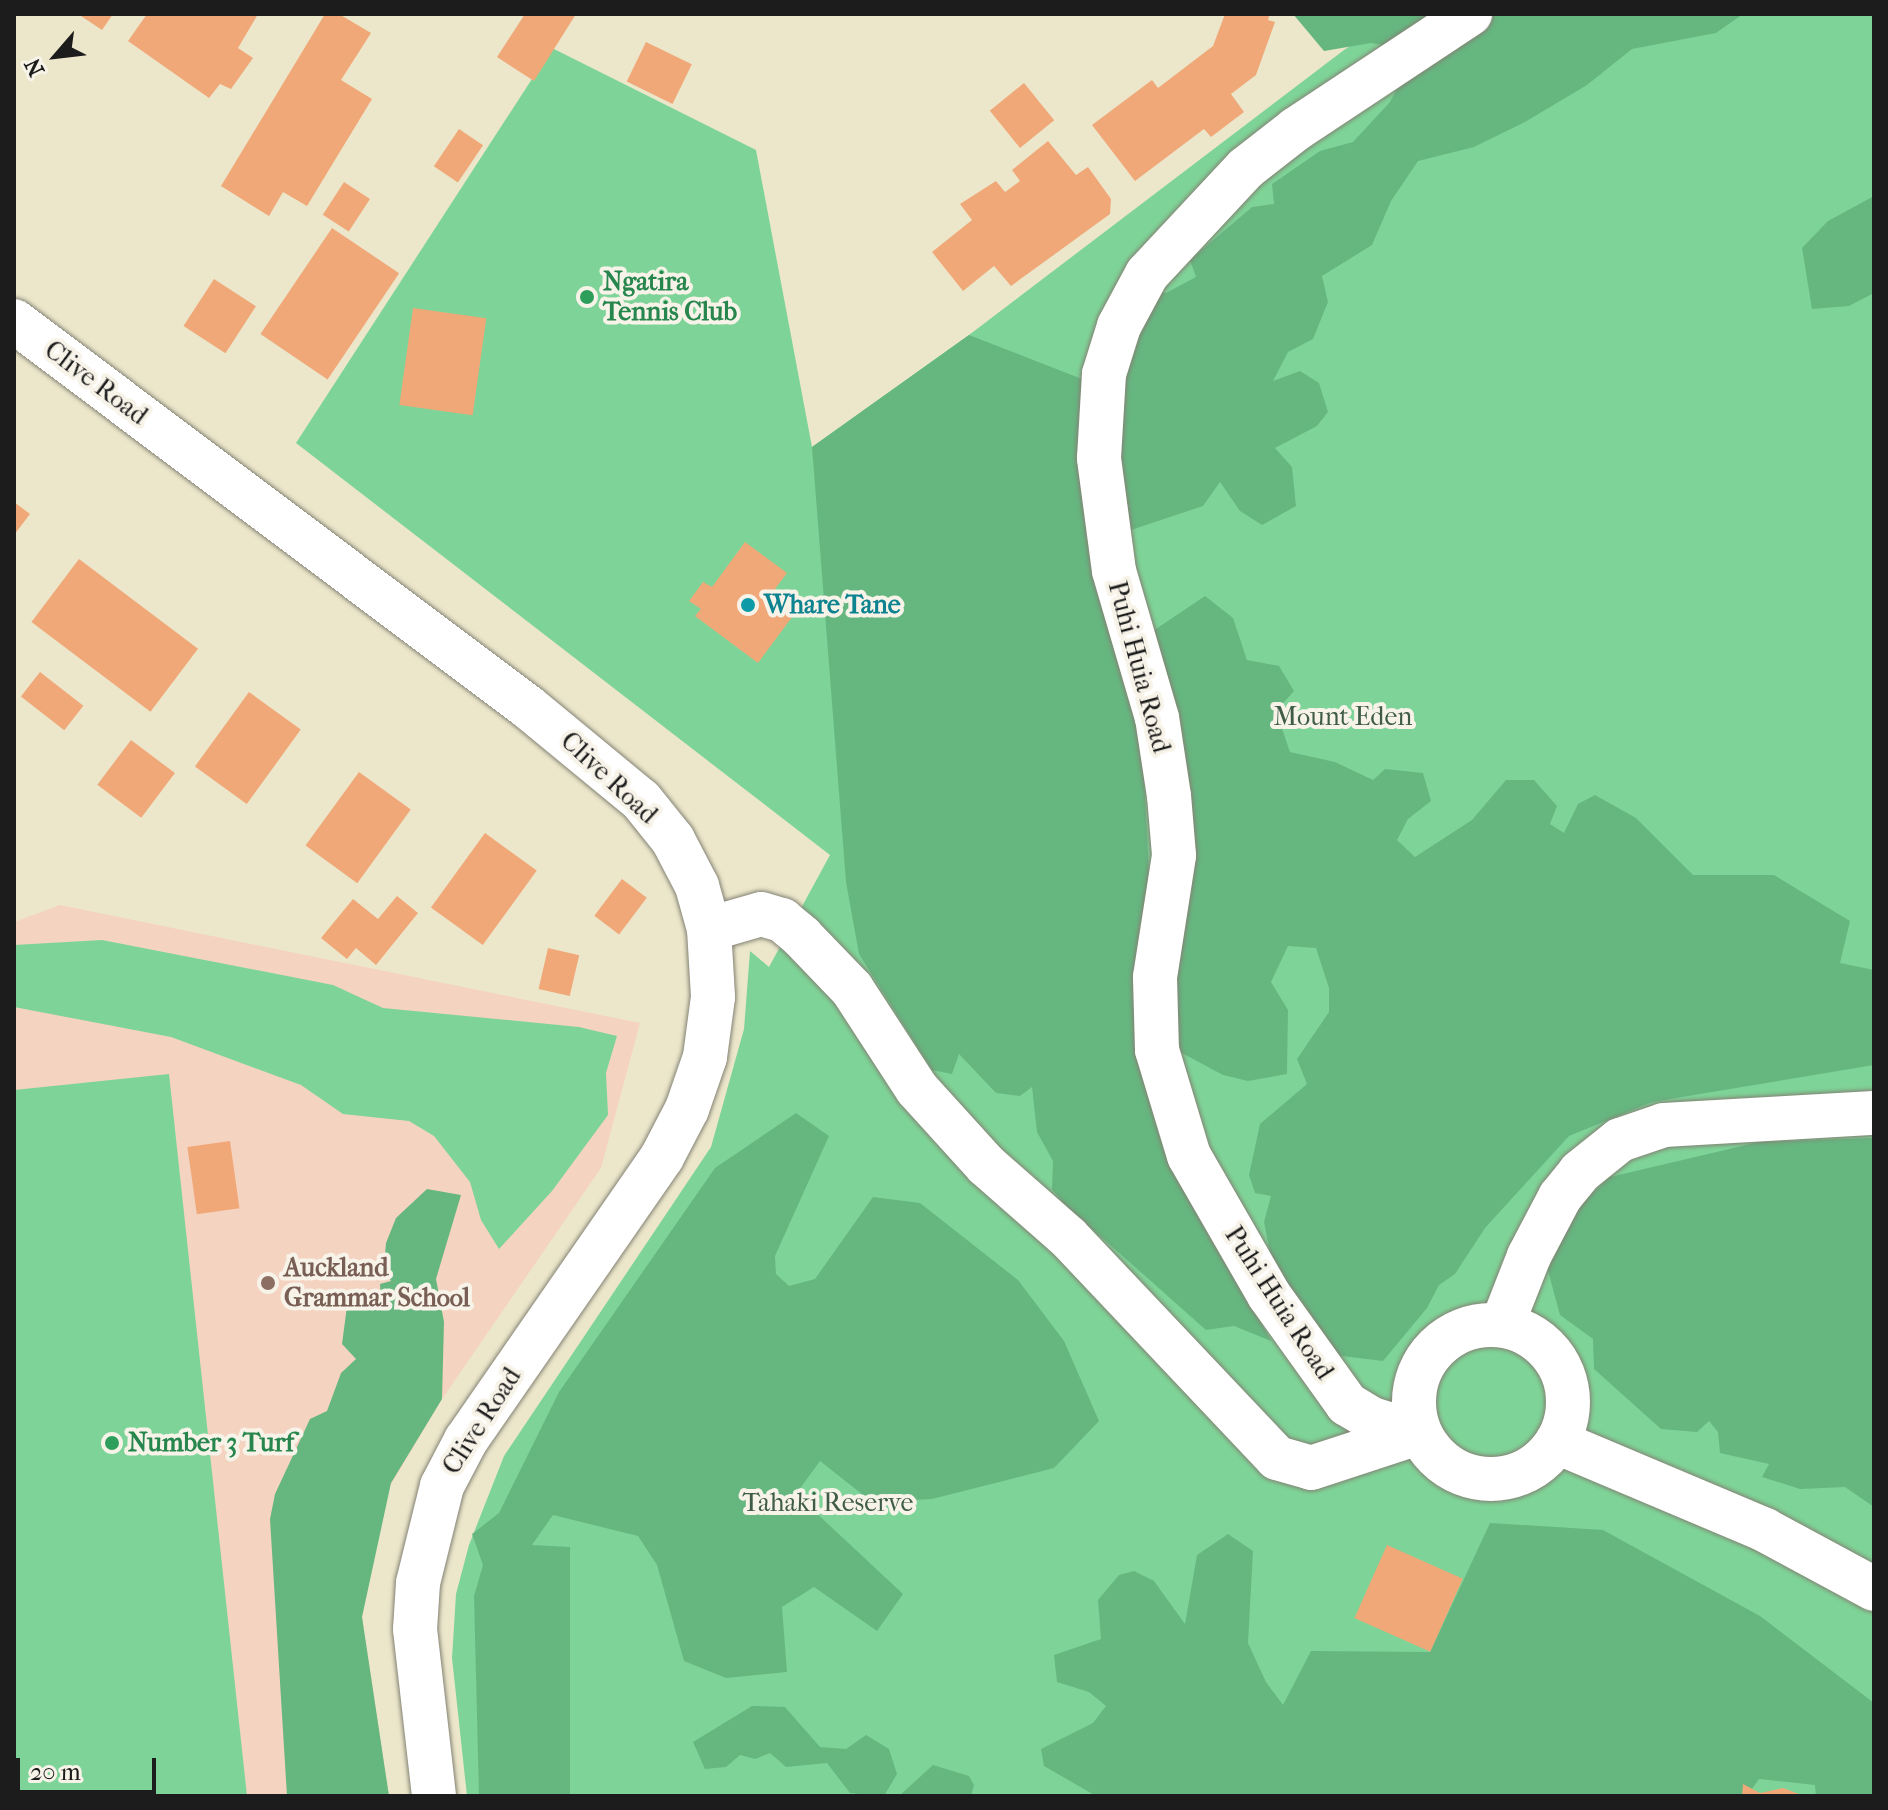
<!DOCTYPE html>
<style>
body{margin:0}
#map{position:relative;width:1888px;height:1810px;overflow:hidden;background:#ece7cb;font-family:"IM FELL French Canon",serif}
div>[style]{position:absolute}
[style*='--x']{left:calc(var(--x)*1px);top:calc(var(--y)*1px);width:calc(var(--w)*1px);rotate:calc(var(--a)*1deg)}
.built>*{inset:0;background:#f5d3c1}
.green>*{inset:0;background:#7ed498}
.forest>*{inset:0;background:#66b680}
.building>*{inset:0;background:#f0a878;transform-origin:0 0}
.roads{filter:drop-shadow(0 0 2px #848274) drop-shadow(0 0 2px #848274)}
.minor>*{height:44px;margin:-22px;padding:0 22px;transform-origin:22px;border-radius:22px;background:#fff}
.minor>.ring{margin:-22px;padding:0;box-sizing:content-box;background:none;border:44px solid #fff;border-radius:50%}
.major>*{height:44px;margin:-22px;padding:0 22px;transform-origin:22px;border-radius:22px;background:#fff}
.dots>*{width:22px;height:22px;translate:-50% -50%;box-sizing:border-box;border:4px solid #f7f3e8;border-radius:50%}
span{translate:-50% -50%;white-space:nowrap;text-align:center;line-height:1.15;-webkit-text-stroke:8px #f7f3e8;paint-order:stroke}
.leisure-label{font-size:26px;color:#27864d;font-weight:700}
.left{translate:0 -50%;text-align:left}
.street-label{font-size:26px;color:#1c1c1c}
.culture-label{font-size:26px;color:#0d838f;font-weight:700}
.park-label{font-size:26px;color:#3e5c47}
.education-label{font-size:26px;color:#785e54;font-weight:700}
.frame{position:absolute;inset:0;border:16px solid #1c1c1c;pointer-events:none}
.north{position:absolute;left:16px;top:16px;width:80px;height:80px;-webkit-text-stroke:6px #f7f3e8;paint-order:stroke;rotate:242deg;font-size:22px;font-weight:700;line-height:32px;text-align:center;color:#1c1c1c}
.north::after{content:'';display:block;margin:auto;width:28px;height:36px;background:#1c1c1c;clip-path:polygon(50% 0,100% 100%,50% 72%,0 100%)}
.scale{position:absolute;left:16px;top:1758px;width:140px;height:36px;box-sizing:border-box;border:4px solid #1c1c1c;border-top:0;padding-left:10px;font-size:24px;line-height:28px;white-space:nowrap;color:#1c1c1c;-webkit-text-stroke:6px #f7f3e8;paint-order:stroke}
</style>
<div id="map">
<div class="built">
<i style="clip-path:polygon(60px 905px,640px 1023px,601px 1168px,442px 1399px,389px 1488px,362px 1617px,389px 1796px,14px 1796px,14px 922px)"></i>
</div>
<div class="green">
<i style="clip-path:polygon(1400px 14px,1874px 14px,1874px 1796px,467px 1796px,452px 1658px,456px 1594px,469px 1545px,504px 1456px,711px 1147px,744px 1029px,750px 951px,769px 967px,830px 855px,296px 443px,552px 48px,756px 150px,812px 447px,969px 335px,1344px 50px)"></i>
<i style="clip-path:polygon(102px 940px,333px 985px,383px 1008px,579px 1027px,617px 1036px,606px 1073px,608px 1115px,552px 1191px,499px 1249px,481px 1220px,470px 1182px,434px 1136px,409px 1121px,343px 1114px,301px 1085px,171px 1037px,14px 1007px,14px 945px)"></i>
<i style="clip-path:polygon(169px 1074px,247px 1796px,14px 1796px,14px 1090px)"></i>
</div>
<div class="forest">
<i style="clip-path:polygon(1293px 14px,1743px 14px,1716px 33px,1632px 49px,1587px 85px,1525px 122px,1474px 147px,1418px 161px,1391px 201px,1372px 245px,1322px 276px,1328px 302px,1313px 339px,1288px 352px,1273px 381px,1300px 371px,1319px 383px,1328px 412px,1317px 426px,1275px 448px,1292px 467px,1296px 506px,1262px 525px,1240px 511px,1220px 482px,1203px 506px,1122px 533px,1114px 397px,1157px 291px,1166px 293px,1196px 277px,1190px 260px,1252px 207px,1274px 204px,1272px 184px,1320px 151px,1353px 142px,1390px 102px,1402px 79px,1400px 48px,1371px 43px,1324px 51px)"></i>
<i style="clip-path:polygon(1874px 196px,1874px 293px,1849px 306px,1812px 309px,1802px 248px,1828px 221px)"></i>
<i style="clip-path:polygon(969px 335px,1082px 379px,1142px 737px,1150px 894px,1134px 965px,1135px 1031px,1144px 1075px,1168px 1155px,1271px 1341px,1234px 1326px,1206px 1330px,1064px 1204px,1052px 1189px,1053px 1161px,1037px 1132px,1032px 1087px,1020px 1096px,996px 1093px,959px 1054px,952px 1074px,932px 1070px,859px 954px,846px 882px,812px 447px)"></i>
<i style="clip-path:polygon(1205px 596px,1233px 618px,1247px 660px,1279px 666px,1294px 691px,1276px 711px,1290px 752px,1335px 762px,1373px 780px,1385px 769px,1423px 773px,1431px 801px,1408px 819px,1397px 840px,1415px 857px,1472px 820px,1506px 780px,1534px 780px,1557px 806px,1550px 824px,1564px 833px,1578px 804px,1595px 795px,1636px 818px,1693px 875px,1774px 875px,1850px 921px,1840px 963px,1874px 970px,1874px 1065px,1652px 1102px,1569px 1136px,1485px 1228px,1455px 1274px,1439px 1285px,1427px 1308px,1383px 1361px,1325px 1354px,1275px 1278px,1264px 1222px,1271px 1196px,1255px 1193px,1249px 1175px,1260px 1124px,1307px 1084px,1297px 1059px,1329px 1012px,1329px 988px,1316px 948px,1288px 946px,1271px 982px,1288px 1010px,1287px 1074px,1248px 1081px,1223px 1075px,1178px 1051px,1144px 637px)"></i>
<i style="clip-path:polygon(796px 1113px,829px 1136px,775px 1256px,776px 1274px,789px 1286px,815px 1279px,873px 1197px,920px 1203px,1018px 1280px,1064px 1341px,1099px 1421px,1054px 1468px,932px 1499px,872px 1502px,820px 1461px,796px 1494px,903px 1594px,877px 1631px,814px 1587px,782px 1607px,787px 1672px,726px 1678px,684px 1661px,657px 1565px,638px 1536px,553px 1515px,532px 1545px,570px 1547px,570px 1796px,479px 1796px,474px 1596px,483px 1565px,472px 1534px,499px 1513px,559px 1392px,715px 1168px)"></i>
<i style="clip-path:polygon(1874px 1138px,1874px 1507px,1845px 1487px,1800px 1489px,1762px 1477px,1769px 1464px,1720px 1453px,1718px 1432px,1709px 1421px,1697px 1432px,1661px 1429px,1594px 1369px,1593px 1339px,1560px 1315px,1544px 1256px,1572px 1212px,1610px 1177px,1759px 1142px)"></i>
<i style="clip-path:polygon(427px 1189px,461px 1195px,436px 1279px,444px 1322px,442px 1399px,391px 1483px,362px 1617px,389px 1796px,287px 1796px,270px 1519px,275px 1494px,310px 1419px,327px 1411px,341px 1373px,356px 1359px,342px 1344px,347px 1306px,359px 1292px,381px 1297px,380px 1284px,391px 1281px,384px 1266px,386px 1243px,396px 1218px)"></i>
<i style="clip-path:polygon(1490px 1523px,1603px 1530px,1760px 1616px,1874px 1703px,1874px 1796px,1816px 1796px,1815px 1785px,1759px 1779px,1747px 1796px,1096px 1796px,1044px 1766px,1041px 1749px,1093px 1723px,1106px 1706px,1089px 1692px,1057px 1682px,1054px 1655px,1101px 1639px,1098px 1600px,1119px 1575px,1134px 1571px,1154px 1581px,1185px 1624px,1197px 1555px,1228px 1534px,1253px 1551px,1248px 1643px,1266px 1682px,1283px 1705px,1311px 1651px,1430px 1652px)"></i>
<i style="clip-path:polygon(752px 1706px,785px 1707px,820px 1747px,846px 1749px,866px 1735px,889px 1749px,897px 1774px,884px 1796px,876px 1796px,850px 1793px,827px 1763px,786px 1767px,770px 1753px,755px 1759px,740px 1755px,726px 1767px,705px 1769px,693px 1742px)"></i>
<i style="clip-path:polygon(933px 1765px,969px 1776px,974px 1785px,971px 1796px,899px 1796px)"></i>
</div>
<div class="building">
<i style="clip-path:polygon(78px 14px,113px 14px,102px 30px)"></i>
<i style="clip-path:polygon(147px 14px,258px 14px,238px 48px,253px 58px,231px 89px,220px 84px,209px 98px,128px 41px)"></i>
<i style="clip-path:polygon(325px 14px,339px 14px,371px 33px,341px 80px,372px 99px,307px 206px,283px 192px,269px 216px,221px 186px)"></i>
<i style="clip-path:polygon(525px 14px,576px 14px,534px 81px,497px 57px)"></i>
<i style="clip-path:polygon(1225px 14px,1270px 14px,1268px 20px,1275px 22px,1256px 75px,1231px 94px,1244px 112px,1211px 137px,1204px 129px,1135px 181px,1092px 125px,1152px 80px,1158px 88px,1213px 46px)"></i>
<i style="left:646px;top:42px;width:51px;height:44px;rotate:26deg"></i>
<i style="left:1024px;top:83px;width:48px;height:44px;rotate:51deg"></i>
<i style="left:459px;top:129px;width:29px;height:45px;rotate:34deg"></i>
<i style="clip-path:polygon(1048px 141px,1076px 175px,1088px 167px,1111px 199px,1110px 214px,1011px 286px,994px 266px,963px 291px,932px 252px,972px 220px,960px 204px,996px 181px,1005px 192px,1020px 181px,1012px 170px)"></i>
<i style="left:344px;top:182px;width:31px;height:39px;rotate:33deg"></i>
<i style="left:332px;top:228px;width:81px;height:128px;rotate:34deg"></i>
<i style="left:214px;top:279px;width:50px;height:56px;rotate:33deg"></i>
<i style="left:413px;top:308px;width:74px;height:98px;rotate:8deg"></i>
<i style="clip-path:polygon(14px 502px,30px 514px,14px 535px)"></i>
<i style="clip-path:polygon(745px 542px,787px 573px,775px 589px,785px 596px,789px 590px,804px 601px,758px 663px,695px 616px,701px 609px,689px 601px,703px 582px,712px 587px)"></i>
<i style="left:79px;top:559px;width:149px;height:79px;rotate:37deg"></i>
<i style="left:40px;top:672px;width:55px;height:31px;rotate:38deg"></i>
<i style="left:249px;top:692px;width:64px;height:92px;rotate:36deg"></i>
<i style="left:131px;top:740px;width:55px;height:56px;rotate:37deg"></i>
<i style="left:359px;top:772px;width:64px;height:91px;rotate:36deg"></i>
<i style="left:485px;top:833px;width:64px;height:92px;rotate:36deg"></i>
<i style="left:622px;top:879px;width:31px;height:46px;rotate:37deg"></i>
<i style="clip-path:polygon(397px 896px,418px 913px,376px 965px,356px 948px,347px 959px,321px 938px,353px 899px,378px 919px)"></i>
<i style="left:548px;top:948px;width:32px;height:42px;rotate:13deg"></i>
<i style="left:230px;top:1141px;width:68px;height:43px;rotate:82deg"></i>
<i style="left:1387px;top:1545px;width:83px;height:80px;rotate:24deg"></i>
<i style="clip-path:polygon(1743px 1784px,1760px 1793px,1783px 1788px,1804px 1796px,1742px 1796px)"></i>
</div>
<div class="roads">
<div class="minor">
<i style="--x:709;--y:929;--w:54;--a:-16.1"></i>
<i style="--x:761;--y:914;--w:22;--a:16"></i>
<i style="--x:782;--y:920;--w:26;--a:40"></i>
<i style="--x:802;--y:937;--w:72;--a:46.1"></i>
<i style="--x:852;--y:989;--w:119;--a:57"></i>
<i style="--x:917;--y:1089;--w:103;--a:47.8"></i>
<i style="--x:986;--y:1165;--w:109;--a:41.3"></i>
<i style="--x:1068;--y:1237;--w:304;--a:46.6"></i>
<i style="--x:1277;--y:1458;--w:35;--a:16"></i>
<i style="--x:1311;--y:1468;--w:113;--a:-18.1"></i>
<i class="ring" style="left:1414px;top:1325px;width:110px;height:110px"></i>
<i style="--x:1502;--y:1325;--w:74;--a:-68.6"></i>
<i style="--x:1529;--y:1256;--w:67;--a:-62.3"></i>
<i style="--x:1560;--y:1197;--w:32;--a:-51"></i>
<i style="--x:1580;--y:1172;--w:51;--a:-38.7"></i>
<i style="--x:1620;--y:1140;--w:46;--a:-18.8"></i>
<i style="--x:1664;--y:1125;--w:210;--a:-3.3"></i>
<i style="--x:1418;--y:1433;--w:48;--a:-163.1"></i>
<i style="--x:1372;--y:1419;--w:29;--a:-149"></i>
<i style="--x:1347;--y:1404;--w:134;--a:-125.6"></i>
<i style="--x:1269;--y:1295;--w:160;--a:-119.9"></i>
<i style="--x:1189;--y:1156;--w:111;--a:-106.8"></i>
<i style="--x:1157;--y:1050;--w:73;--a:-91.6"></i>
<i style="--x:1155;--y:977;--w:123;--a:-81.1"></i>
<i style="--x:1174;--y:855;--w:59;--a:-94.8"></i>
<i style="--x:1169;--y:796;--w:79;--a:-98.7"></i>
<i style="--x:1157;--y:718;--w:153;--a:-106.3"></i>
<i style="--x:1114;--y:571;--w:114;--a:-97.6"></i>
<i style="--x:1099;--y:458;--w:84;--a:-86.6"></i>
<i style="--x:1104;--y:374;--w:50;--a:-72.6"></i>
<i style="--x:1119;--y:326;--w:59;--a:-61.7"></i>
<i style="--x:1147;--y:274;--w:145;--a:-47"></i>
<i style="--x:1246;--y:168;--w:63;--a:-38"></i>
<i style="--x:1296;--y:129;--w:209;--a:-33.5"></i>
<i style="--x:1557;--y:1442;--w:226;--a:22.9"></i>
<i style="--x:1765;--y:1530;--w:124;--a:28.4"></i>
</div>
<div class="major">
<i style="--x:14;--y:321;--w:643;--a:36.91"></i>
<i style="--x:528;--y:707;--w:146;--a:39.5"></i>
<i style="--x:641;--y:800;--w:51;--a:51.3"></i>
<i style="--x:673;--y:840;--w:52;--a:62.4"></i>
<i style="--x:697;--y:886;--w:45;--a:74.4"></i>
<i style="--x:709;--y:929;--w:68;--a:86.6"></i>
<i style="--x:713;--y:997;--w:61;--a:97.6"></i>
<i style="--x:705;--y:1057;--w:55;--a:109.1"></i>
<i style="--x:687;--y:1109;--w:54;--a:117.5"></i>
<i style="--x:662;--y:1157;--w:344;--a:124.7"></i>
<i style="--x:466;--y:1440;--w:52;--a:117.6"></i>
<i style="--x:442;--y:1486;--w:100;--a:103.9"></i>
<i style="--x:418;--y:1583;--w:46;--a:93.7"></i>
<i style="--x:415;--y:1629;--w:168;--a:83.5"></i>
</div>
</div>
<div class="dots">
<i style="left:587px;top:297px;background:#2e9e5b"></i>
<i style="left:748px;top:605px;background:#0f9aa8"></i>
<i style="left:268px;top:1283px;background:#8d6e63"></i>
<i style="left:112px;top:1443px;background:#2e9e5b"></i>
</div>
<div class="leisure-label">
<span class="left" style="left:603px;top:297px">Ngatira<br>Tennis Club</span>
<span class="left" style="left:128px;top:1443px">Number 3 Turf</span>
</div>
<div class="street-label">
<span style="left:96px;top:383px;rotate:37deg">Clive Road</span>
<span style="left:1139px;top:667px;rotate:75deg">Puhi Huia Road</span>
<span style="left:609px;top:778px;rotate:43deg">Clive Road</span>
<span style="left:1279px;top:1303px;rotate:57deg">Puhi Huia Road</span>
<span style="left:482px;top:1421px;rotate:-57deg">Clive Road</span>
</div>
<div class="culture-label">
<span class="left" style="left:764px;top:605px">Whare Tane</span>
</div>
<div class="park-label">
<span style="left:1343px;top:717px">Mount Eden</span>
<span style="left:828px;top:1503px">Tahaki Reserve</span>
</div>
<div class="education-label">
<span class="left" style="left:284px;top:1283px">Auckland<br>Grammar School</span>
</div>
<div class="frame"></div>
<div class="north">N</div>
<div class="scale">20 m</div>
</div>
